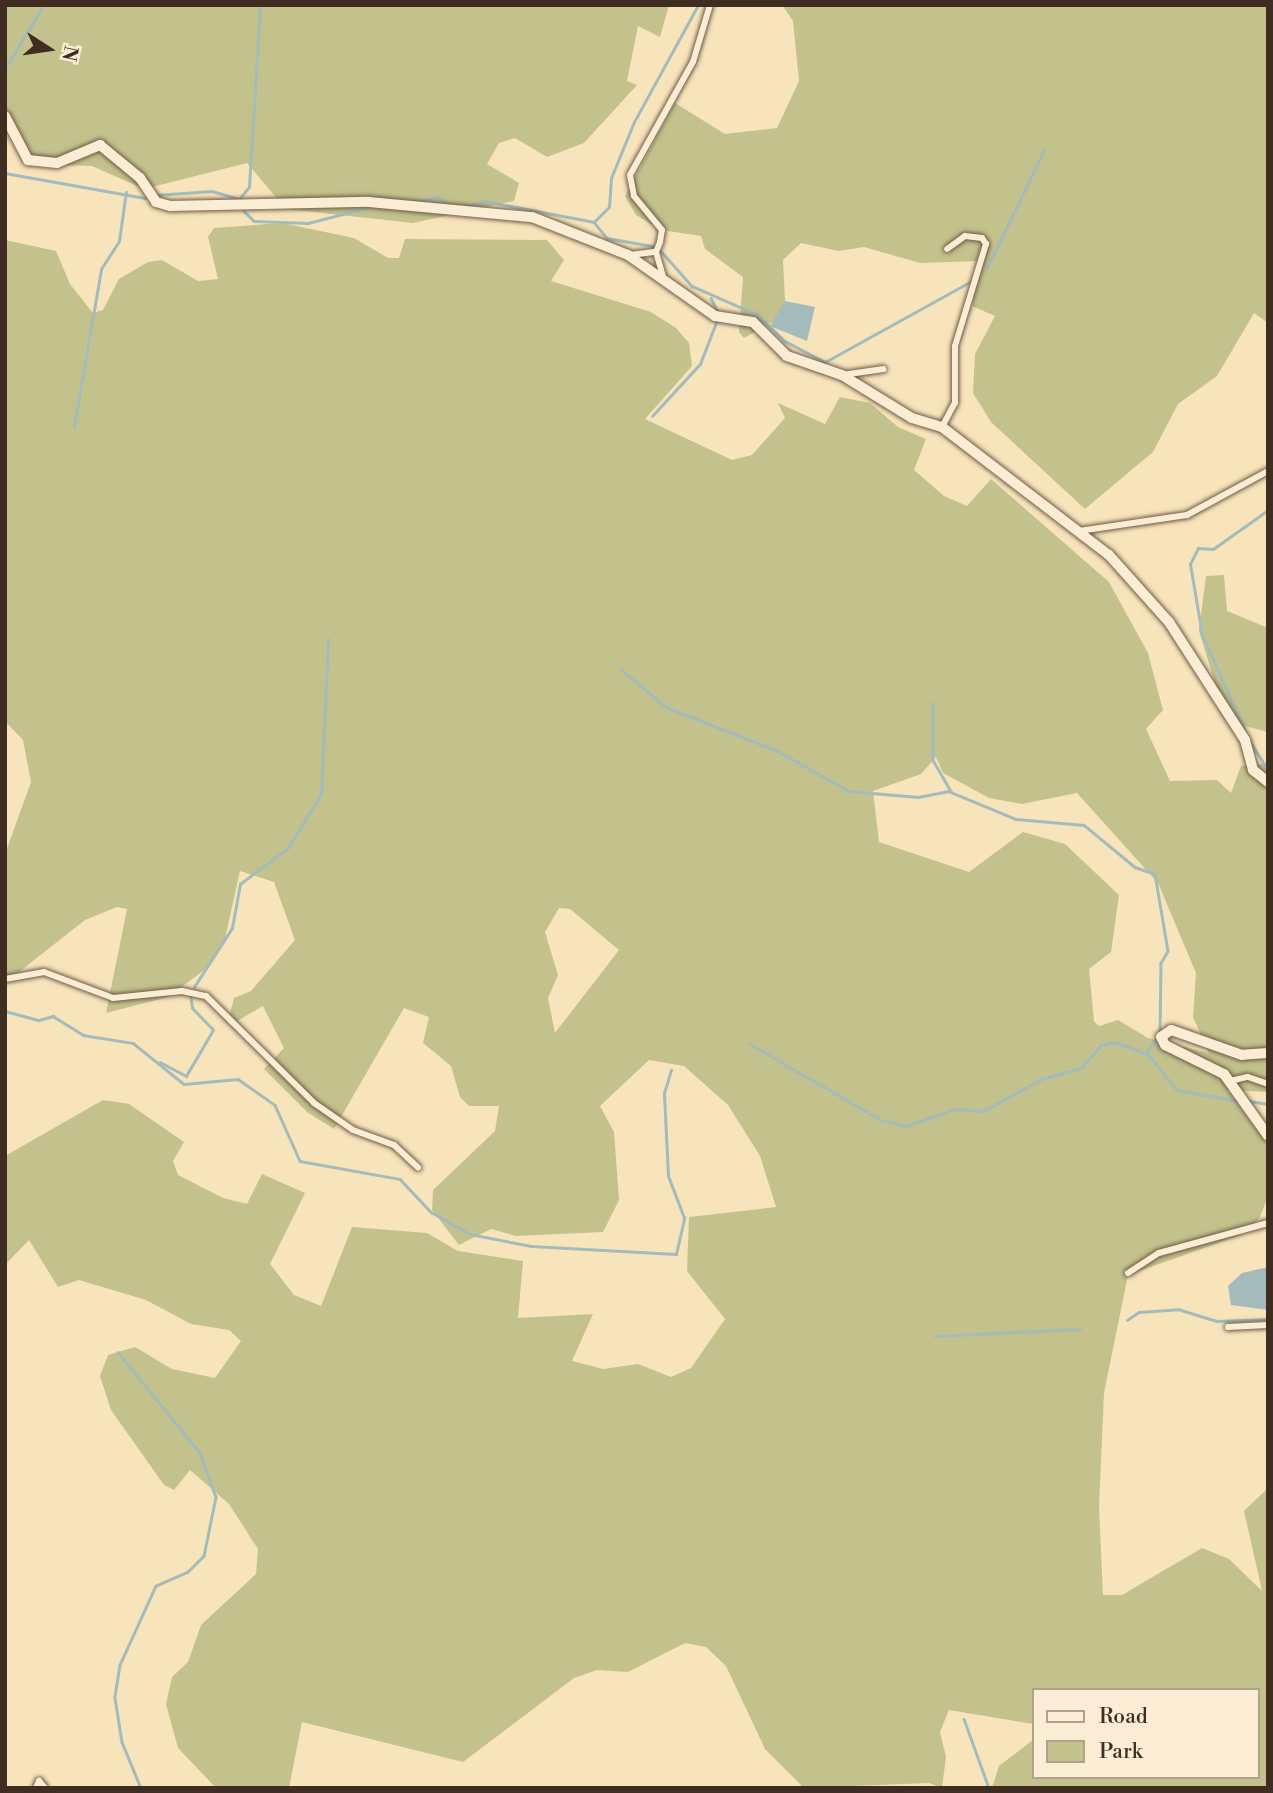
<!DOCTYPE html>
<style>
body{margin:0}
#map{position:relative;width:1273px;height:1793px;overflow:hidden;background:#f8e4bb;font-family:"Libre Bodoni",serif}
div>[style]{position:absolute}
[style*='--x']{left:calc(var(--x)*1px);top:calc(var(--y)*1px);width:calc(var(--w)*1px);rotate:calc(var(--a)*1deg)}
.green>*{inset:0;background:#c3c28c}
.water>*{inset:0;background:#a3bcbb}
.stream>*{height:2.5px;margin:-1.25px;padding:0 1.25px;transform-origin:1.25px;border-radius:1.25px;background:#a3bcbb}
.roads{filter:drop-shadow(0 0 2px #6e5b48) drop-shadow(0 0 2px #6e5b48)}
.street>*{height:6px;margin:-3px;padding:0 3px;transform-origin:3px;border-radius:3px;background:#faedd3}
.secondary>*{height:10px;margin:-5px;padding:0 5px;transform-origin:5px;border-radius:5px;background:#faedd3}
span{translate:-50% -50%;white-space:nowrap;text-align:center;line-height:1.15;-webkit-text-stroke:6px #faedd3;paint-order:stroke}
.frame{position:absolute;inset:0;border:7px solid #402d21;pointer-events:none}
.legend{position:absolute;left:1032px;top:1688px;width:228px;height:91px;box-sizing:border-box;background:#faedd3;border:2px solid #b0a08c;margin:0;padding:9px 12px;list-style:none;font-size:21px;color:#402d21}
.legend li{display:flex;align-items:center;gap:14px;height:35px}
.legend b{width:35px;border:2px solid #b0a08c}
.north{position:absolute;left:14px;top:14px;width:70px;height:70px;-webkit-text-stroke:5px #faedd3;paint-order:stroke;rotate:102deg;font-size:19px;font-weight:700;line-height:28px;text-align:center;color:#402d21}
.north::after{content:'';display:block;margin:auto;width:24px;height:32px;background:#402d21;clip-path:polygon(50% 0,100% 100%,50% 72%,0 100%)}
</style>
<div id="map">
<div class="green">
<i style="clip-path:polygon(5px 5px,669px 5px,660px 37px,638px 26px,627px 81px,637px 85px,584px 143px,547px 157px,515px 138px,499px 143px,487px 164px,519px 183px,514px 201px,413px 223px,286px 209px,247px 163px,144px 189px,92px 166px,57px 165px,28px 154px,5px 130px)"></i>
<i style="clip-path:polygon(782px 5px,1268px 5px,1268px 323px,1254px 313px,1217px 376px,1178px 404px,1153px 452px,1085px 509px,991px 422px,973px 393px,975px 354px,995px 316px,972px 306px,980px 261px,920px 263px,864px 247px,839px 251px,801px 243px,783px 260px,785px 301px,778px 319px,744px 338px,739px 332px,743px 277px,705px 249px,701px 236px,661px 230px,636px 215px,625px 196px,675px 103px,725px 134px,777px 128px,799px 81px,793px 21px)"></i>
<i style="clip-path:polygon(evenodd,282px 223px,354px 238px,388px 258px,399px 258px,405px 239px,547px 240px,564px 260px,551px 281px,651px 312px,676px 328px,689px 343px,692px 366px,645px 419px,732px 460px,752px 455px,785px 418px,778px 403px,825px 424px,840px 397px,870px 403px,898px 427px,926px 439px,914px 470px,944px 496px,967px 506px,991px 479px,1109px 582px,1148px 653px,1163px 710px,1146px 729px,1170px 781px,1217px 780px,1231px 793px,1241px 766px,1268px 763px,1268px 1092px,1227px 1090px,1268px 1145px,1268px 1197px,1259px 1219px,1241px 1235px,1128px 1275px,1104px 1393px,1099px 1507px,1103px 1595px,1122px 1595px,1202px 1548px,1229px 1559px,1262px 1591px,1244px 1511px,1268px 1488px,1268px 1788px,992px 1788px,999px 1766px,1033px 1740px,1033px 1777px,1257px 1777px,1257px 1690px,1033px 1690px,1033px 1724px,949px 1710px,940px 1732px,946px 1757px,942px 1788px,929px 1783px,804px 1788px,765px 1749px,726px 1666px,706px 1647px,685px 1643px,628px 1672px,597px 1670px,574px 1678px,463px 1762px,302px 1722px,289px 1788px,216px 1788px,178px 1748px,166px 1704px,172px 1677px,188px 1662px,201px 1625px,256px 1574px,258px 1549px,229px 1504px,190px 1470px,174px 1490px,164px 1485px,111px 1410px,100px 1376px,108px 1355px,135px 1347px,172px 1369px,215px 1378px,241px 1341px,229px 1330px,191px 1324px,146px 1300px,79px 1280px,58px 1287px,29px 1240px,5px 1265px,5px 1156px,103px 1100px,129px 1104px,184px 1142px,173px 1161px,178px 1175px,223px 1198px,247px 1204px,262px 1174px,305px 1193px,270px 1264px,294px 1295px,321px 1306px,352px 1227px,427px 1233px,458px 1251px,523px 1261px,518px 1318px,593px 1314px,572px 1361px,603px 1369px,638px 1364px,671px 1377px,691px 1368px,725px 1319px,687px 1271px,689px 1217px,776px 1207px,760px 1156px,728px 1105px,684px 1066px,649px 1060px,600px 1106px,614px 1132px,619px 1200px,603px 1232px,516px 1236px,491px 1229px,459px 1245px,432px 1210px,433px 1190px,495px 1131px,499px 1106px,469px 1106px,460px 1097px,451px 1066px,423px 1043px,429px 1017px,404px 1008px,334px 1129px,307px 1112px,264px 1069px,284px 1048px,263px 1006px,237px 1021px,230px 1014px,234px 998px,251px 991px,295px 940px,274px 882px,240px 871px,224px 943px,207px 968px,168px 997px,106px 1013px,127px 909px,117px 907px,85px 920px,5px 983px,5px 854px,31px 782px,23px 740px,5px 721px,5px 240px,56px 251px,70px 284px,93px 313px,103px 310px,119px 279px,148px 262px,162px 260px,198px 281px,218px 279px,208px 237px,214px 228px,282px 223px,936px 757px,943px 773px,989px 798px,1022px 804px,1077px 793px,1158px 883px,1196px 973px,1193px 1017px,1209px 1053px,1148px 1038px,1118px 1020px,1099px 1026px,1094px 1021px,1089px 969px,1111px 952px,1119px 895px,1065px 844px,1023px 832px,969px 872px,879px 842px,873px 791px,921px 774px,936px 757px,282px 223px,559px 908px,570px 909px,619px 950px,555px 1033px,548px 998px,558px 975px,545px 932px,559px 908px)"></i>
<i style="clip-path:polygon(1224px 575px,1227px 611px,1268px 628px,1268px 732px,1241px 725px,1220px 699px,1199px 631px,1206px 576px)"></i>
</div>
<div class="water">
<i style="clip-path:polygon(785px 301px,815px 307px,807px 341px,770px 326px)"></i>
<i style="clip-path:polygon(1268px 1267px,1268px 1310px,1231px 1305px,1228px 1286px,1242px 1273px)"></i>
</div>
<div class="stream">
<i style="--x:5;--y:68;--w:74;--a:-58.2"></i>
<i style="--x:5;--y:173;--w:142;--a:10.1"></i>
<i style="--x:155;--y:195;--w:57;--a:-4"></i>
<i style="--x:212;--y:191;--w:29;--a:16"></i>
<i style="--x:377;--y:197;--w:39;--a:7"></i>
<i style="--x:416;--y:202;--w:23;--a:-13"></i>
<i style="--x:438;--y:197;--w:15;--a:37"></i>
<i style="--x:240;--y:198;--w:14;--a:-51"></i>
<i style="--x:249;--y:187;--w:182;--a:-86.5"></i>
<i style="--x:465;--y:206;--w:21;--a:-14"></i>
<i style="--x:485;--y:201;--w:111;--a:10.9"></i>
<i style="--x:594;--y:222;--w:21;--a:-45"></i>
<i style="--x:609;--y:207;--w:29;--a:-86"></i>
<i style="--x:611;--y:178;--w:61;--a:-67.7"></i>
<i style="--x:634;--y:122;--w:133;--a:-61.3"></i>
<i style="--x:244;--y:211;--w:14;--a:45"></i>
<i style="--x:254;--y:221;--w:54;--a:2.1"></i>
<i style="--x:308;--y:223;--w:64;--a:-14.5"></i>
<i style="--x:594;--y:222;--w:21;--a:51"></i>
<i style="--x:607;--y:238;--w:47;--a:9.9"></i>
<i style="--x:661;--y:251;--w:47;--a:48.5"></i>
<i style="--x:692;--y:286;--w:72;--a:23.7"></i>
<i style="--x:758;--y:315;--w:37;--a:44"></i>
<i style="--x:785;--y:341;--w:45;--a:27.7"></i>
<i style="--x:825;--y:362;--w:168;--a:-28.9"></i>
<i style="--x:987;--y:268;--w:131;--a:-64.2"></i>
<i style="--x:711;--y:298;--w:16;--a:63"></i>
<i style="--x:652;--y:416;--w:71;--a:-47.3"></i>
<i style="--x:700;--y:364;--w:47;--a:-68.9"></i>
<i style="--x:74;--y:426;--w:159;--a:-80.2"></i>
<i style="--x:101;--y:269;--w:33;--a:-57"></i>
<i style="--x:119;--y:241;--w:49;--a:-81.9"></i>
<i style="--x:621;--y:669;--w:59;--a:40.2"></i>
<i style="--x:666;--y:707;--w:118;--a:21.4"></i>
<i style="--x:776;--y:750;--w:84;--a:29.3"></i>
<i style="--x:849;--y:791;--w:69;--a:5"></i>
<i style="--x:918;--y:797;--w:31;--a:-11"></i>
<i style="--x:948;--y:791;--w:74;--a:22.4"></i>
<i style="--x:1016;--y:819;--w:68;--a:5"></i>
<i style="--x:1084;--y:825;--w:66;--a:39.5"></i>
<i style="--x:1135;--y:867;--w:21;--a:19"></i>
<i style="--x:1155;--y:874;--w:78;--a:80.4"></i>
<i style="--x:1168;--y:951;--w:14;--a:120"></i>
<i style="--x:1161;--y:963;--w:69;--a:90.8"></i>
<i style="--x:933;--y:703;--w:57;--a:90"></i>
<i style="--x:933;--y:760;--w:36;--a:60"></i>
<i style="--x:1244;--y:729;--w:103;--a:-114.1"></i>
<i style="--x:1202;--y:635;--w:72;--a:-99.6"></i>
<i style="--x:1190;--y:564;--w:18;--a:-63"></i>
<i style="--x:1198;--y:548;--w:15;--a:4"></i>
<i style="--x:1213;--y:549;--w:67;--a:-35.3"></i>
<i style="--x:1250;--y:741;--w:34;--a:58"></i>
<i style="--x:194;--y:987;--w:70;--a:-57.2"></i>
<i style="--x:232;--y:928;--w:45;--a:-79.7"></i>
<i style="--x:240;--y:884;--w:60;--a:-36.9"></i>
<i style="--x:288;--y:848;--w:63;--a:-58.6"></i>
<i style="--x:321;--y:794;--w:155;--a:-87.4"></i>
<i style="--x:5;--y:1011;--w:35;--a:15"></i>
<i style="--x:39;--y:1020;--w:15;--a:-16"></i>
<i style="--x:53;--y:1016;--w:36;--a:32"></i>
<i style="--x:83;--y:1035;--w:51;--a:9.1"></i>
<i style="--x:133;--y:1043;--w:65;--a:38.8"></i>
<i style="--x:184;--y:1084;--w:54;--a:-5.3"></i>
<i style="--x:238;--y:1079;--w:45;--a:35.1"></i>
<i style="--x:275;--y:1105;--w:61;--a:65.9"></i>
<i style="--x:300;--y:1161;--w:102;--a:10.2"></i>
<i style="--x:400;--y:1179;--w:45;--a:46.8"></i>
<i style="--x:431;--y:1212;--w:45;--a:29.4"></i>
<i style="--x:470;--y:1234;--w:62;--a:11.1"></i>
<i style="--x:531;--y:1246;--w:145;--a:3.2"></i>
<i style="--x:676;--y:1254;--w:37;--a:-77"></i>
<i style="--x:684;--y:1218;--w:45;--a:-110.9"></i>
<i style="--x:668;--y:1176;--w:83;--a:-92.8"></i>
<i style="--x:664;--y:1093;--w:24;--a:-73"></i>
<i style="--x:750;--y:1044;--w:151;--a:30.1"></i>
<i style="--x:881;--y:1120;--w:26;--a:13"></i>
<i style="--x:906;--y:1126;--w:52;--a:-19.1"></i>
<i style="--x:955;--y:1109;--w:29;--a:4"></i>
<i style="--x:984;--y:1111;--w:65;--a:-29.3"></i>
<i style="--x:1041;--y:1079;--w:41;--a:-15.4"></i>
<i style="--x:1081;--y:1068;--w:30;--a:-49"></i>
<i style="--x:1101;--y:1045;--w:14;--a:-12"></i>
<i style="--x:1115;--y:1042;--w:35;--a:20"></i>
<i style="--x:1148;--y:1054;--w:46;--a:51.1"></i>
<i style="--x:1177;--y:1090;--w:62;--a:10.2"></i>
<i style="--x:1146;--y:1053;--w:19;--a:-54"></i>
<i style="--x:160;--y:1062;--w:30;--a:28"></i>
<i style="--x:186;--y:1076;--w:53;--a:-59.6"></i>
<i style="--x:213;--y:1030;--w:30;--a:-134"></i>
<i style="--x:192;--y:1008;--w:14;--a:-98"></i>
<i style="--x:1249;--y:1101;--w:19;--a:9"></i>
<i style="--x:1127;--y:1320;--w:14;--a:-34"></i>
<i style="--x:1139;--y:1312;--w:39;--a:-4"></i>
<i style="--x:1178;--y:1309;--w:41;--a:17.1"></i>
<i style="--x:1217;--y:1321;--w:51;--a:-2.2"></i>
<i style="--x:935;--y:1336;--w:145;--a:-2.8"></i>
<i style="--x:118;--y:1352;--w:130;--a:50.9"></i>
<i style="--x:200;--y:1453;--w:47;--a:70"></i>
<i style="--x:216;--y:1497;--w:60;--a:101.5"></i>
<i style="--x:204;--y:1556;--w:23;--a:135"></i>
<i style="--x:188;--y:1572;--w:35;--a:156"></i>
<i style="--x:156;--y:1586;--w:87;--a:114.5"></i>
<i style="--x:120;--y:1665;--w:33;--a:99"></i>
<i style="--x:115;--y:1698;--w:45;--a:81"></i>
<i style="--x:122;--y:1742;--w:50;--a:67.6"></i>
<i style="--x:964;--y:1719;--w:73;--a:70.1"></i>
</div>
<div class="roads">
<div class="street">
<i style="--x:656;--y:252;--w:26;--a:74"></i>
<i style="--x:630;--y:255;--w:26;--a:-7"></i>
<i style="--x:656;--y:252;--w:11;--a:-68"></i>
<i style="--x:660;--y:242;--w:12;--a:-81"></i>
<i style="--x:662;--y:230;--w:44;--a:-129.5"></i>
<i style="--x:634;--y:196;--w:21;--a:-101"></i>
<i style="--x:630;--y:175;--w:129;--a:-60.9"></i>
<i style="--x:693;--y:62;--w:59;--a:-73.4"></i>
<i style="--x:842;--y:375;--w:42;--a:-8.1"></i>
<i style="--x:942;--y:427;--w:27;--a:-62"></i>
<i style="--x:955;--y:403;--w:57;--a:-90"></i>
<i style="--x:955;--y:346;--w:107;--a:-73.1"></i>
<i style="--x:986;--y:244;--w:7;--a:-124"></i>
<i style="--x:982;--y:238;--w:17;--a:-173"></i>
<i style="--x:965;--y:236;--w:22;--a:144"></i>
<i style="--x:1079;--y:531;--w:109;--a:-8.4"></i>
<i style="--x:1187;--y:515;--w:92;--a:-28.5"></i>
<i style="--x:5;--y:979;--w:40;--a:-10"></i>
<i style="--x:44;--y:972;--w:74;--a:20.6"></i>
<i style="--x:113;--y:998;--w:69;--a:-5.8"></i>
<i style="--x:182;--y:991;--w:25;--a:12"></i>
<i style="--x:206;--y:996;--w:152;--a:44.7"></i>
<i style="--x:314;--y:1103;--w:47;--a:34.7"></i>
<i style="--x:353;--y:1130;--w:44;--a:20.1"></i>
<i style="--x:394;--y:1145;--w:33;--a:43"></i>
<i style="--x:1230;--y:1081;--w:18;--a:-13"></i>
<i style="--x:1248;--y:1077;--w:21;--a:19"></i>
<i style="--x:1128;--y:1273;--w:37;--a:-33"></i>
<i style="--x:1159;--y:1253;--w:113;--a:-15.4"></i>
<i style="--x:1228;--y:1327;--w:40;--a:-2.9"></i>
<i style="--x:36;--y:1788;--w:8;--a:-67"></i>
<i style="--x:39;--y:1781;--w:9;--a:49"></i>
</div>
<div class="secondary">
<i style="--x:5;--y:116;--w:50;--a:62.4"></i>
<i style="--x:28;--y:160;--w:29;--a:6"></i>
<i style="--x:57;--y:163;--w:47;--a:-22.7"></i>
<i style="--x:100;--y:145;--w:52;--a:39.5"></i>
<i style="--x:140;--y:178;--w:29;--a:56"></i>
<i style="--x:156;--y:202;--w:15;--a:16"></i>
<i style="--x:170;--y:206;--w:199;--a:-1.2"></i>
<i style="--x:369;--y:202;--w:164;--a:5.3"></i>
<i style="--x:532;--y:217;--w:103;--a:21.6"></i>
<i style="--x:628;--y:255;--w:106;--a:35"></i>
<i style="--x:715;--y:316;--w:38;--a:9"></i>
<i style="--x:753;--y:322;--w:48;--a:45"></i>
<i style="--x:787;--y:356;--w:58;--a:19.1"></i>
<i style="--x:842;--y:375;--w:82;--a:31.6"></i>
<i style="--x:912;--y:418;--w:31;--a:17"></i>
<i style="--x:942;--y:427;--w:210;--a:37.5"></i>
<i style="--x:1109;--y:555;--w:90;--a:48.2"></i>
<i style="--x:1169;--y:622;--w:140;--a:57.2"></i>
<i style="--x:1245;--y:740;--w:31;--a:75"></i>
<i style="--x:1253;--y:770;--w:19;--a:39"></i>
<i style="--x:1268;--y:1053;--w:26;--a:176"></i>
<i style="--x:1242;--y:1055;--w:75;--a:-160.6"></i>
<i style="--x:1171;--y:1030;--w:12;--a:145"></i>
<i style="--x:1161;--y:1037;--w:9;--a:63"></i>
<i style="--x:1165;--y:1045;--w:66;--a:26.2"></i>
<i style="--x:1224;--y:1074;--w:76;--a:54.6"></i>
</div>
</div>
<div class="frame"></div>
<ul class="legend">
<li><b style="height:9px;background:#faedd3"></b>Road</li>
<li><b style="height:19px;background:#c3c28c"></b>Park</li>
</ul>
<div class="north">N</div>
</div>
